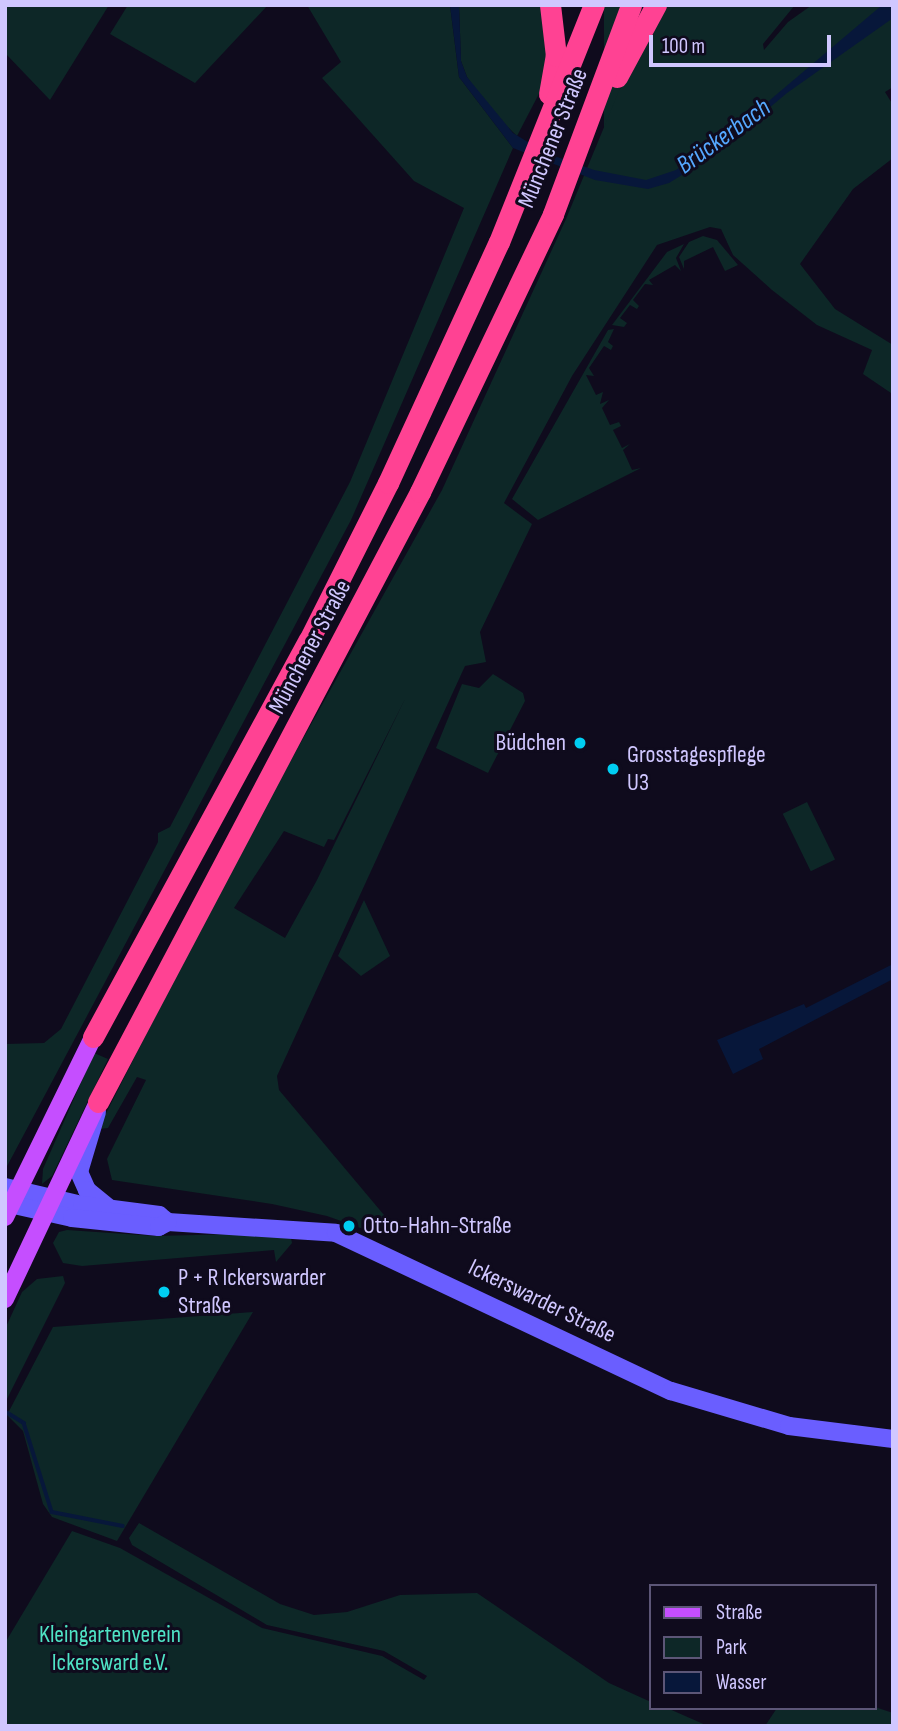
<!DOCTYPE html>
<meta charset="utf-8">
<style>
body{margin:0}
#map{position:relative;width:898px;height:1731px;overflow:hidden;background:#0f0b1d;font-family:"Sofia Sans Condensed",sans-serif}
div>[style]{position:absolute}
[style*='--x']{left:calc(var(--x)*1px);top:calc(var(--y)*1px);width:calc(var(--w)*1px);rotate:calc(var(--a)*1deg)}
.green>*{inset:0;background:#0d2727;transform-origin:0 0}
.water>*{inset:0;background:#07173a}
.stream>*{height:3.5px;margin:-1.75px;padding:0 1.75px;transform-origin:1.75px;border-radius:1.75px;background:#07173a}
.secondary>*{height:18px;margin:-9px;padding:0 9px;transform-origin:9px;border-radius:9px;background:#6a5eff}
.primary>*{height:18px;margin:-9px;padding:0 9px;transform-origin:9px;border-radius:9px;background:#c54eff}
.highway>*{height:21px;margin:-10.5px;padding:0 10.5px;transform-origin:10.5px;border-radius:10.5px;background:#ff4293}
.dots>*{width:19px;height:19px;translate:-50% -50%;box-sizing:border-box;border:4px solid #0f0b1d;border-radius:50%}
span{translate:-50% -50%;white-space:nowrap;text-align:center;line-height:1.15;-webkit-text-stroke:6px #0f0b1d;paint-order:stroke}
.street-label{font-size:24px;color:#d0c7ff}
.poi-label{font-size:24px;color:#d0c7ff}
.right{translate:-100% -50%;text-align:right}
.left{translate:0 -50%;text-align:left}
.park-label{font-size:24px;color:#4fe3c5}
.water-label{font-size:26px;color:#55a8ff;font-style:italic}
.frame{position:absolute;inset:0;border:7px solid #d0c7ff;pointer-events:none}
.legend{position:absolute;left:649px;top:1584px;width:228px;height:126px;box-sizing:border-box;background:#0f0b1d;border:2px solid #5c5677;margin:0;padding:9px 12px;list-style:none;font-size:21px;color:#d0c7ff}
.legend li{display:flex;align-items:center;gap:14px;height:35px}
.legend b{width:35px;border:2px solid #5c5677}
.scale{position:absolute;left:649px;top:35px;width:182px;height:32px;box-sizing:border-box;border:4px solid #d0c7ff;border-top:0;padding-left:9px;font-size:21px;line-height:24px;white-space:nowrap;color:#d0c7ff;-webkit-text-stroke:5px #0f0b1d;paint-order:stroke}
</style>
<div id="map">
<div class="green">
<i style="clip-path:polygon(5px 5px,109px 5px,50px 100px,5px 53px)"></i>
<i style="clip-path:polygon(128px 5px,268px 5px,195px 83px,110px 34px)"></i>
<i style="clip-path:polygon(307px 5px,450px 5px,459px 77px,513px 148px,351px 520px,5px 1170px,5px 1044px,44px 1043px,61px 1029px,158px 842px,158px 833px,170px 827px,350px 482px,464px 208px,414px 181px,322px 78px,341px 62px)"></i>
<i style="clip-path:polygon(459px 5px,543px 5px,550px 41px,543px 86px,517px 136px,492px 112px,467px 77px,461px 61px)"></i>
<i style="left:604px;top:5px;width:16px;height:159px"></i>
<i style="clip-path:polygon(evenodd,668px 5px,795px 5px,763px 44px,764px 50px,788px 22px,812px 5px,893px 5px,893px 87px,885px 92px,893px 105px,893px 158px,853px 189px,800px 264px,835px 309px,893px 345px,891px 393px,863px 374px,872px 350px,817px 325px,772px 290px,733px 255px,721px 229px,710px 227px,657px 245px,572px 376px,504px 503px,532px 524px,480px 632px,486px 662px,465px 666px,277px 1076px,279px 1090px,384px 1215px,390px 1230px,380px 1235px,327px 1216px,272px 1204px,112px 1180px,107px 1159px,146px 1080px,137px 1077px,108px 1128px,98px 1129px,233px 864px,442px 490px,566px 219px,619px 91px,668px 5px,405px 699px,317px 880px,285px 938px,234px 908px,284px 831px,324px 847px,328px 839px,334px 840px,405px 699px)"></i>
<i style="clip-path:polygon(703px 236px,717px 240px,738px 265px,725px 271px,713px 247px,684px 261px,684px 269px,679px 257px,689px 242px)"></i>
<i style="clip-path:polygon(684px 244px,676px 258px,681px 271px,675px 265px,649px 280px,653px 285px,645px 284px,633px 300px,639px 306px,637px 309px,630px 305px,620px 318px,627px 323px,624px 327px,612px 325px,667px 252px)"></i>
<i style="clip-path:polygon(614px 329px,608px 342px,613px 346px,611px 350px,604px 346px,589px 368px,594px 376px,586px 375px,596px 395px,603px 392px,600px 404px,609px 400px,602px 408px,610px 425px,619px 422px,621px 426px,613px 430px,622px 448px,630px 444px,623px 450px,632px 470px,641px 468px,538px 520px,512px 499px,608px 330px)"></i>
<i style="clip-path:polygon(493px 674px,523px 693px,525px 701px,488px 773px,436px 748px,462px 684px,479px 688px)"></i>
<i style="left:807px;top:802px;width:64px;height:27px;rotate:64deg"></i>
<i style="clip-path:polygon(364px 900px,390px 956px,361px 976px,338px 956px)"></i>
<i style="clip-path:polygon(94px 1053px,108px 1059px,52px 1176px,42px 1184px,43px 1169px)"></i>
<i style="clip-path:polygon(67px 1230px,155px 1236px,237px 1234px,291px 1238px,292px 1243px,276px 1262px,274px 1250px,82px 1266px,63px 1263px,53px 1243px,59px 1232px)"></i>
<i style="clip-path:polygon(63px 1276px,65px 1283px,5px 1403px,5px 1329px,22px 1292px,37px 1279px)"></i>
<i style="clip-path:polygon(253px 1312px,117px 1541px,52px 1517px,43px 1504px,23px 1431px,7px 1415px,53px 1327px)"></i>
<i style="clip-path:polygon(139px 1523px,280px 1604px,314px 1615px,347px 1612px,400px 1595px,477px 1593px,609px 1683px,651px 1702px,651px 1708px,667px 1708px,708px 1726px,5px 1726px,5px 1643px,72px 1531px,120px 1548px,262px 1628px,382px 1656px,424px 1680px,427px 1676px,384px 1651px,267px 1625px,132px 1545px,129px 1538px)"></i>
<i style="clip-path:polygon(875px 1707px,893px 1713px,893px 1726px,765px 1726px,777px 1708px)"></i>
</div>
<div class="water">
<i style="clip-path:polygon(450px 5px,459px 5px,461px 61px,467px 77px,513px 133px,546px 153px,594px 170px,646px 180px,676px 170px,737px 128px,881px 6px,893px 5px,893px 18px,787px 93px,711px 157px,669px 183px,648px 189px,595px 180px,513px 148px,459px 77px)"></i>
<i style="clip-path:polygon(893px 964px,893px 979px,759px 1049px,763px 1059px,733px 1074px,717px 1040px,804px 1004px,806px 1008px)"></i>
</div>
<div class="stream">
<i style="--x:8;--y:1413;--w:19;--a:32"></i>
<i style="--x:24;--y:1423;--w:93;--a:72.5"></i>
<i style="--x:52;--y:1512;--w:72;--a:11.2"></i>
</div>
<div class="secondary">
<i style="--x:97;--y:1112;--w:63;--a:106.7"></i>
<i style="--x:79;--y:1172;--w:20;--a:66"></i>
<i style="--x:87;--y:1190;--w:28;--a:39"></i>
<i style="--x:5;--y:1187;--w:79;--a:13.2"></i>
<i style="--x:82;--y:1205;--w:78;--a:7.4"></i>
<i style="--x:159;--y:1215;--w:11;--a:38"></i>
<i style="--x:168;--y:1222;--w:168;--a:3.7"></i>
<i style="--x:336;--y:1233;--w:370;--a:25.3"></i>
<i style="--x:671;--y:1391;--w:123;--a:16.5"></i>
<i style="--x:789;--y:1426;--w:105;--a:7.1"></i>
<i style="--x:5;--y:1203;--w:69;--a:12.6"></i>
<i style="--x:72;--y:1218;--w:87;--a:5.9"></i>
<i style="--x:159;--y:1227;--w:10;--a:-29"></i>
</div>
<div class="primary">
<i style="--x:5;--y:1217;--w:200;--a:-63.9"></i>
<i style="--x:5;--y:1299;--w:218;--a:-64.7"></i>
</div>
<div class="highway">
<i style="--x:617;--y:77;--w:82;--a:-61.6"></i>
<i style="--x:549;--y:94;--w:39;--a:-80"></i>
<i style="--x:556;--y:56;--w:51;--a:-96.7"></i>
<i style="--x:93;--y:1037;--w:452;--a:-61.5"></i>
<i style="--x:309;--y:640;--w:176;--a:-63.3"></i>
<i style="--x:388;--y:483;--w:265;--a:-65.3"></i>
<i style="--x:499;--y:242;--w:255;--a:-68.2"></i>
<i style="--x:98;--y:1102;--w:690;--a:-62.17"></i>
<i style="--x:420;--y:492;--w:308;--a:-64.4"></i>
<i style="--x:553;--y:214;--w:223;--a:-69.5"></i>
</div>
<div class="dots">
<i style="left:580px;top:743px;background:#00cef2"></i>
<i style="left:613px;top:769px;background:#00cef2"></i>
<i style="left:349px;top:1226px;background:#00cef2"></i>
<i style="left:164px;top:1292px;background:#00cef2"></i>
</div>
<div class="street-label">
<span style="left:553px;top:138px;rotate:-68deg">Münchener Straße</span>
<span style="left:310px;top:647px;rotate:-62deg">Münchener Straße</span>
<span style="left:542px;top:1301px;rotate:26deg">Ickerswarder Straße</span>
</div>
<div class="poi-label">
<span class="right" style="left:566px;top:743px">Büdchen</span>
<span class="left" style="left:627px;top:769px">Grosstagespflege<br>U3</span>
<span class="left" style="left:363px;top:1226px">Otto-Hahn-Straße</span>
<span class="left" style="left:178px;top:1292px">P + R Ickerswarder<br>Straße</span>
</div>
<div class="park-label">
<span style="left:110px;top:1649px">Kleingartenverein<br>Ickersward e.V.</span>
</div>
<div class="water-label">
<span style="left:724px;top:137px;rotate:-36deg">Brückerbach</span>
</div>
<div class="frame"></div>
<ul class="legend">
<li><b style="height:9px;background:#c54eff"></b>Straße</li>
<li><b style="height:19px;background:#0d2727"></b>Park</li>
<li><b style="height:19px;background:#07173a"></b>Wasser</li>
</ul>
<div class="scale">100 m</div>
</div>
